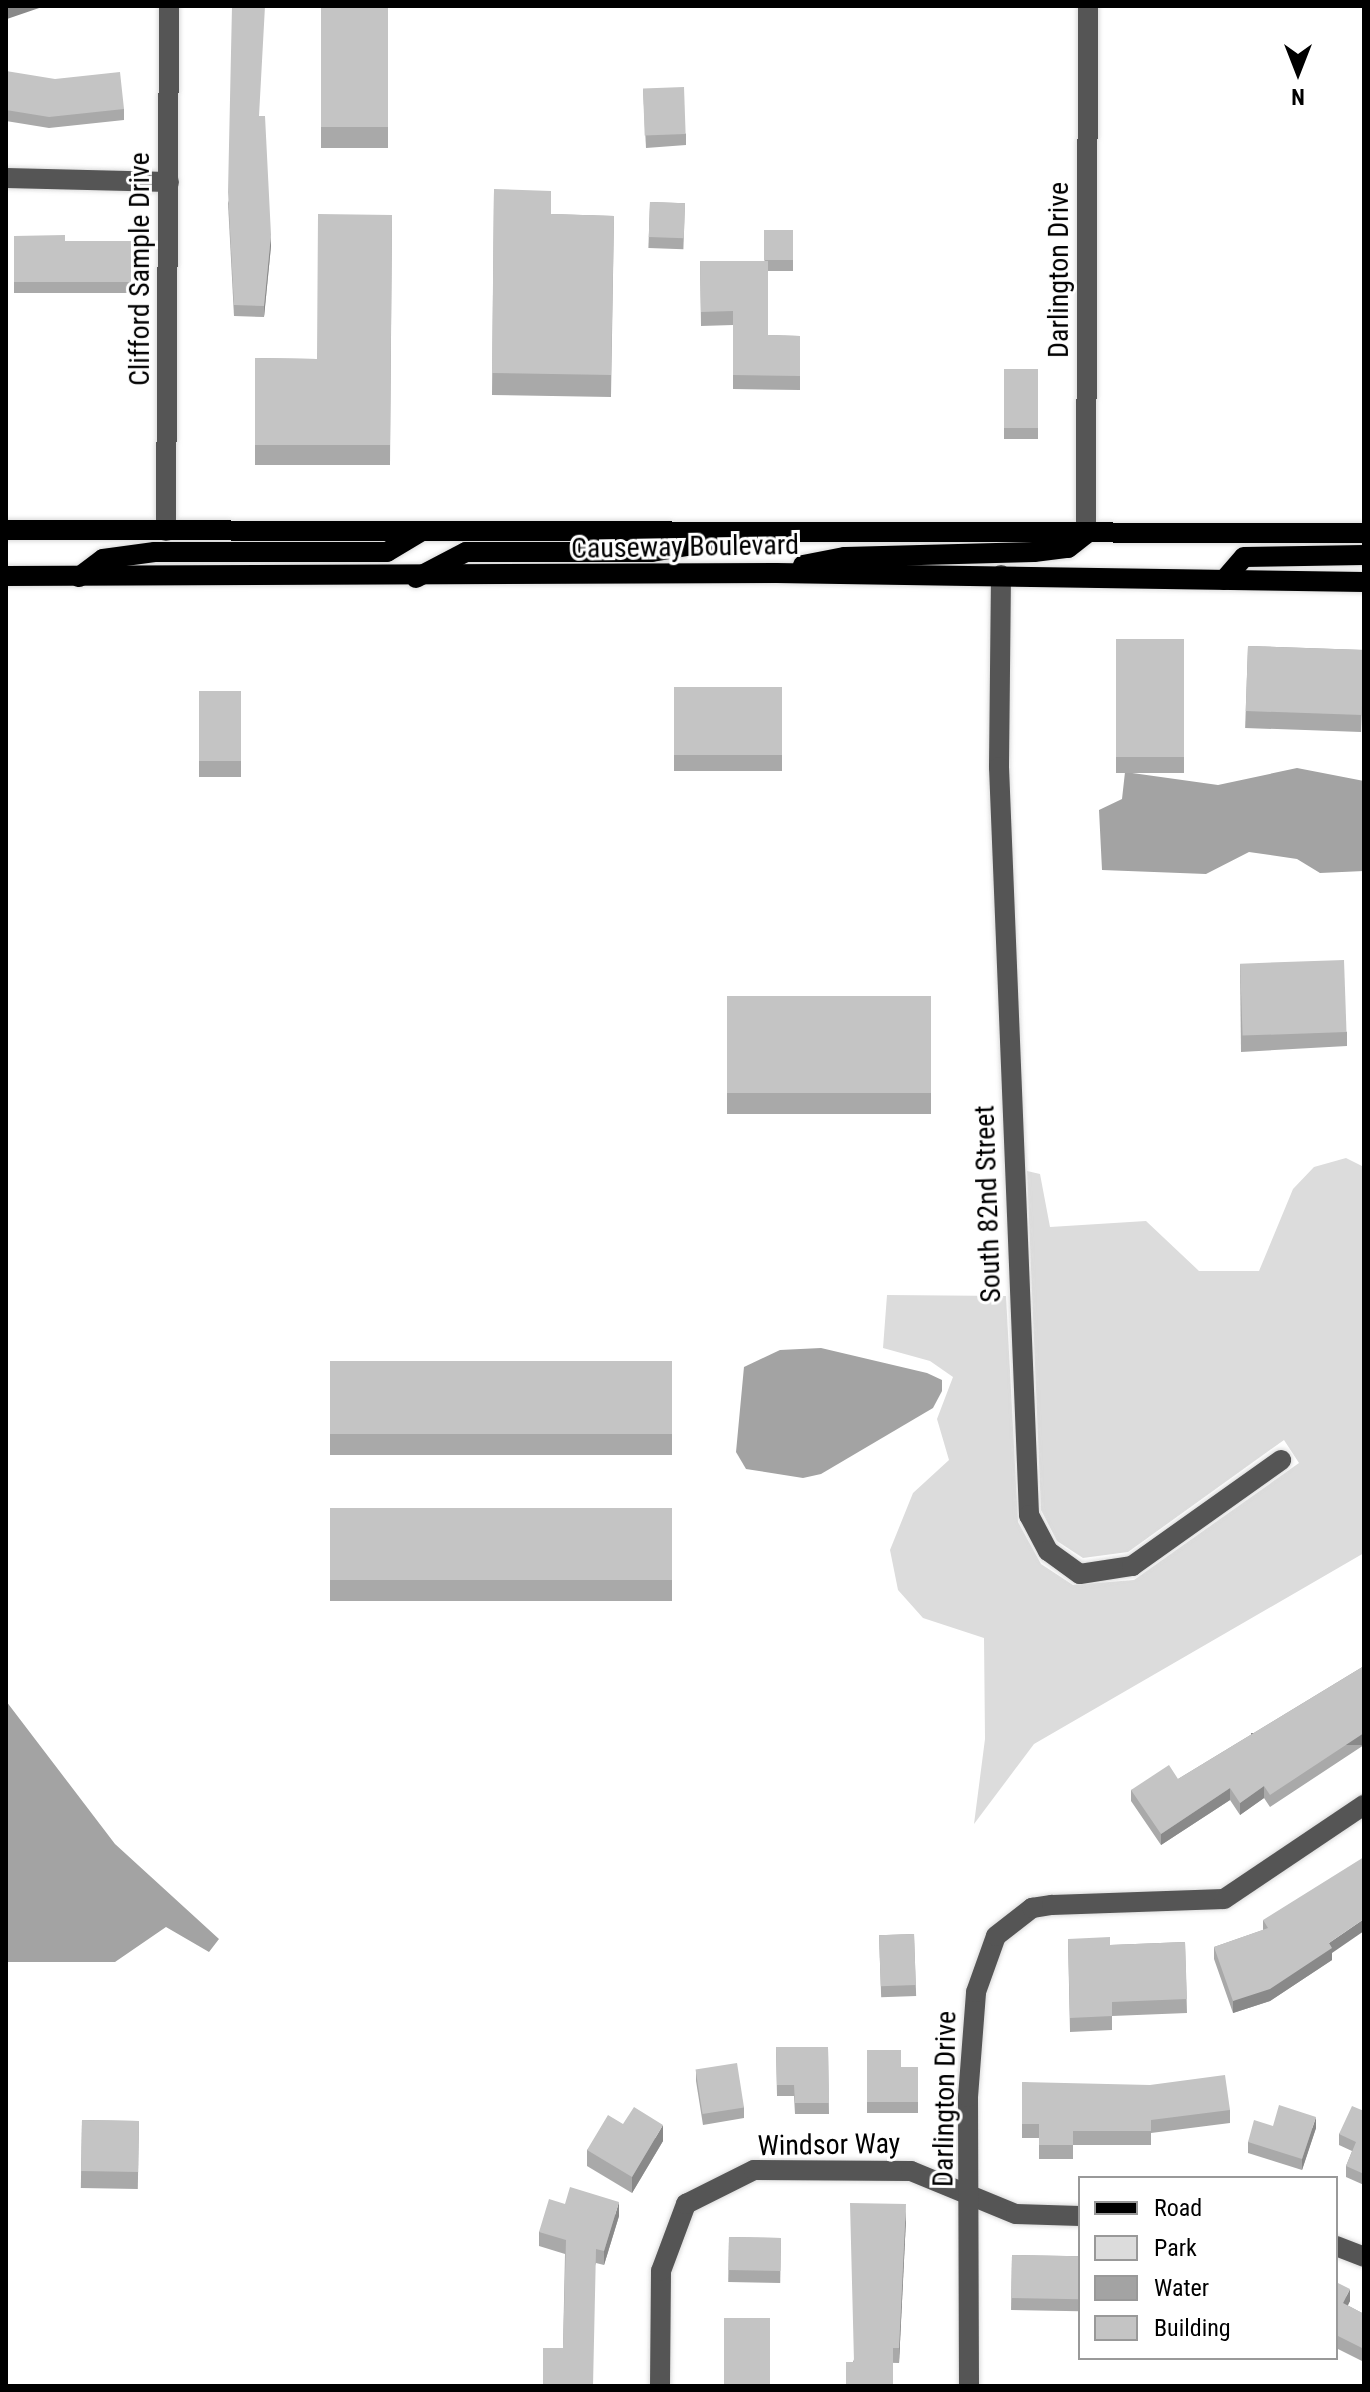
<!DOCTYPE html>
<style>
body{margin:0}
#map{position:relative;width:1370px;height:2392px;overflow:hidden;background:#fff;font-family:"Roboto Condensed",sans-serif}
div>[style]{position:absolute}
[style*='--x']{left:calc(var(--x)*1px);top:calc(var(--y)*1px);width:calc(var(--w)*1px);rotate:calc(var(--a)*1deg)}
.green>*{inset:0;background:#dcdcdc}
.water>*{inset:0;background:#a3a3a3}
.roads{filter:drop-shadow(0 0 2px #dbdbdb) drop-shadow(0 0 2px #dbdbdb)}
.minor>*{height:20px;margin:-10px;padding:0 10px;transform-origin:10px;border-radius:10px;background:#555}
.major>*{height:20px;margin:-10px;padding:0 10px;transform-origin:10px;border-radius:10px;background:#000}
.wall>*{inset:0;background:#a9a9a9;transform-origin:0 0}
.shaded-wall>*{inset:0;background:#898989;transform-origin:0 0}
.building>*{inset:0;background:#c4c4c4;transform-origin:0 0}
span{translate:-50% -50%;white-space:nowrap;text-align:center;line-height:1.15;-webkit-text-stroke:6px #fff;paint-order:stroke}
.street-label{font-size:28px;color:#000}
.frame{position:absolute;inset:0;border:8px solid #000;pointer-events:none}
.legend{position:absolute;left:1078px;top:2176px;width:260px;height:184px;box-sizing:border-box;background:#fff;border:2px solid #999;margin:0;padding:10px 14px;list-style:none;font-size:24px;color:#000}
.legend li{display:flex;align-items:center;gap:16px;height:40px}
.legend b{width:40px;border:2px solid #999}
.north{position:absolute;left:1258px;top:32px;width:80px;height:80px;-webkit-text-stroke:6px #fff;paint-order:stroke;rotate:180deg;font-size:22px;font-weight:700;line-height:32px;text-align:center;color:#000}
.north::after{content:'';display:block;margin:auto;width:28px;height:36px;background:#000;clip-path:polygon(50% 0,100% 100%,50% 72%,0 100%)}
</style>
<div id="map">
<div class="green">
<i style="clip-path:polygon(1346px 1158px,1364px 1167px,1364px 1553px,1034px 1744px,974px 1824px,985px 1739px,984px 1638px,923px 1618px,898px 1590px,890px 1550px,913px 1493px,949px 1460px,937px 1419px,953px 1377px,930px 1361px,883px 1348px,887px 1295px,1006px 1296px,1018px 1522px,1041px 1564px,1073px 1585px,1134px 1580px,1299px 1463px,1284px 1440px,1128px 1552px,1083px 1558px,1057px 1541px,1041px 1510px,1027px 1171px,1040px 1174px,1050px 1227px,1146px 1221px,1199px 1271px,1259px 1271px,1293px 1189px,1314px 1167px)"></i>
</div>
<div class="water">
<i style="clip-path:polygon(1297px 768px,1364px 781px,1364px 871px,1320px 873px,1297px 859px,1249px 852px,1206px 874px,1102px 870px,1099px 810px,1122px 799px,1125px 772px,1218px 785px)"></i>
<i style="clip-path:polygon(821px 1348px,927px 1373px,942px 1380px,942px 1391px,933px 1408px,821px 1474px,803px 1478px,746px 1469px,736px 1452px,744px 1367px,780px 1350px)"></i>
<i style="clip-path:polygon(6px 1701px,115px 1844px,219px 1939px,209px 1952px,166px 1927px,115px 1962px,6px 1962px)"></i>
</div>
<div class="roads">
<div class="minor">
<i style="--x:6;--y:178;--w:163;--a:1.4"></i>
<i style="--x:166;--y:531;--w:525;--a:-89.67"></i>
<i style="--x:1086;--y:534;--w:528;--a:-89.78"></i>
<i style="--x:1001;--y:575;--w:192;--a:90.6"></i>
<i style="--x:999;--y:767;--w:749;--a:87.7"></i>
<i style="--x:1029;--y:1515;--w:41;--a:62.2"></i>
<i style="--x:1048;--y:1551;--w:39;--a:36"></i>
<i style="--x:1080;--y:1574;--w:53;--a:-8.7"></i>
<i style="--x:1132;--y:1566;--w:183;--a:-35.4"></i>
<i style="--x:1336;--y:2246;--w:30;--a:21"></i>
<i style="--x:660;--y:2386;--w:115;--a:-89.5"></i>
<i style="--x:661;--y:2271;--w:72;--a:-69.5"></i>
<i style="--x:686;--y:2204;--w:76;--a:-26.6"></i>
<i style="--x:754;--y:2170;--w:157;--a:0.4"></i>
<i style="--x:911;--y:2171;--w:113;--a:22.3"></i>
<i style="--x:1016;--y:2214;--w:64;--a:1.8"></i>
<i style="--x:969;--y:2386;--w:289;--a:-90.2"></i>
<i style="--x:968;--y:2097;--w:105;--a:-85.6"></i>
<i style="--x:976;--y:1992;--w:59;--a:-70.3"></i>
<i style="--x:996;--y:1936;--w:46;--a:-37.9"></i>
<i style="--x:1032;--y:1908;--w:20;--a:-9"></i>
<i style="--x:1052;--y:1905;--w:172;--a:-2"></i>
<i style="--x:1224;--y:1899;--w:169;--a:-33.9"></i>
</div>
<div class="major">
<i style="--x:6;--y:530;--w:1358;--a:0.13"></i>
<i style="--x:803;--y:565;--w:43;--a:-10.8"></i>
<i style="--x:845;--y:557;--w:189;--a:-1.5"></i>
<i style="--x:1034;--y:552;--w:34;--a:-7"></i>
<i style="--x:1068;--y:548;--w:23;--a:-38"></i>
<i style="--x:6;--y:576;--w:770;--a:-0.22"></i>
<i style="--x:776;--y:573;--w:588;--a:0.88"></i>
<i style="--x:79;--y:577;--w:30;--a:-37"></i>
<i style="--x:103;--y:559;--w:52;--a:-7.7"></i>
<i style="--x:155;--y:552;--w:232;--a:0"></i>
<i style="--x:387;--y:552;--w:39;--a:-31"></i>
<i style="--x:416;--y:578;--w:56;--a:-27.5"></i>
<i style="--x:466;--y:552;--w:186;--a:0"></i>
<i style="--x:652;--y:552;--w:72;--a:-9.6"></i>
<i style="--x:1224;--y:580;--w:30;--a:-49"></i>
<i style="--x:1244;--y:557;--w:120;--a:-1"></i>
</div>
</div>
<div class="wall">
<i style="left:321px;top:6px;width:67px;height:142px"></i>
<i style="clip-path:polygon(6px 71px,124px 109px,124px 120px,49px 128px,6px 121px)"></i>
<i style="clip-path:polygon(643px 89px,686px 134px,686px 145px,646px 148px)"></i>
<i style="clip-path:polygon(259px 116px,271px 246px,264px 317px,234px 316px,228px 203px)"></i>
<i style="clip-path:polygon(494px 189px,551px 214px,614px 216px,611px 397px,492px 395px)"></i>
<i style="left:650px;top:202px;width:35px;height:46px;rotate:2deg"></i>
<i style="clip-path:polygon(392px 215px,390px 465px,255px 465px,255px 358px,317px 359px)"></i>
<i style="clip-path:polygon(793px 230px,793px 271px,768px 271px,768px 335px,800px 336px,800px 390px,733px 389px,733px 325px,701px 326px,700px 261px,764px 261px)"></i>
<i style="clip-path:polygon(14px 236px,65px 241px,131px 241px,131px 293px,14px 293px)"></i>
<i style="left:1004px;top:369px;width:34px;height:70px"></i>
<i style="left:1116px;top:639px;width:68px;height:134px"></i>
<i style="left:1248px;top:646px;width:116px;height:82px;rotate:2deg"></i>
<i style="left:674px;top:687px;width:108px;height:84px"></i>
<i style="left:199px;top:691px;width:42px;height:86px"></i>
<i style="clip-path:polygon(1240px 964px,1347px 1032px,1347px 1046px,1241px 1052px)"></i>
<i style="left:931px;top:996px;width:118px;height:204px;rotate:90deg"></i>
<i style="left:672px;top:1361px;width:94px;height:342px;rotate:90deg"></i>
<i style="left:672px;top:1508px;width:93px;height:342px;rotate:90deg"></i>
<i style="clip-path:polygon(1364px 1666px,1364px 1745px,1270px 1807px,1264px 1798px,1240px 1815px,1230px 1800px,1161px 1845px,1131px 1801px,1131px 1790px,1178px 1779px)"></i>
<i style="clip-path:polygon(1263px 1920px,1332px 1953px,1332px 1960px,1270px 2001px,1233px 2013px,1214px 1959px,1214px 1947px,1263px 1930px)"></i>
<i style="left:914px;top:1934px;width:62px;height:35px;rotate:88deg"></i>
<i style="clip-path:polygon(1068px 1939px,1110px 1945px,1185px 1942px,1187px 2013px,1112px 2016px,1112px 2030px,1070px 2032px)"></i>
<i style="clip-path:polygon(776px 2047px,828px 2047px,829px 2114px,795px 2114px,794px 2096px,777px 2096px)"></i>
<i style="clip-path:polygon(867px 2050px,901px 2067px,918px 2067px,918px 2113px,867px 2113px)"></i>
<i style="clip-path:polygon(696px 2070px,744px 2107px,744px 2118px,703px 2125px,696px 2081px)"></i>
<i style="clip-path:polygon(1022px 2082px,1230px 2110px,1230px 2123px,1151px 2133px,1151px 2145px,1073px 2145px,1073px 2159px,1039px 2159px,1039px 2138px,1022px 2138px)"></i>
<i style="clip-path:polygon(1364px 2111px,1364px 2185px,1346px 2177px,1346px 2166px,1352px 2151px,1339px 2145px,1339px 2134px)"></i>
<i style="left:82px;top:2120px;width:57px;height:68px;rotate:1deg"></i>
<i style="clip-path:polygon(623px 2124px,663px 2141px,632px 2193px,587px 2166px,587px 2150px)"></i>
<i style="clip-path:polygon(1273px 2126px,1316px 2128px,1302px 2170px,1248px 2153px,1248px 2142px)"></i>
<i style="clip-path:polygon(565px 2204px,619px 2216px,604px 2265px,596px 2263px,563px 2348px,565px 2254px,539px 2246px,539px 2232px)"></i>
<i style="clip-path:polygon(906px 2219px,899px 2363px,853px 2362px)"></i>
<i style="left:729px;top:2237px;width:52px;height:45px;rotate:1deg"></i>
<i style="left:1012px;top:2255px;width:68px;height:55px;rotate:1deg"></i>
<i style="clip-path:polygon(1336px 2282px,1350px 2301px,1347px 2305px,1364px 2314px,1364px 2356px,1362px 2361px,1336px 2348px)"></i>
</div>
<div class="shaded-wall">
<i style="clip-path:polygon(13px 6px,45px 6px,7px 19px,7px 8px)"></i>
<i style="clip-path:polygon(271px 235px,271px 246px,264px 317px,264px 306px)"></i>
<i style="left:1364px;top:1733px;width:12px;height:113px;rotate:90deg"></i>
<i style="clip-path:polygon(1264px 1786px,1264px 1798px,1240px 1815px,1240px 1803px)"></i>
<i style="clip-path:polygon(1230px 1788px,1230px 1800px,1161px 1845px,1161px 1834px)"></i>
<i style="clip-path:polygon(1364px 1919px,1364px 1931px,1332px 1953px,1332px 1960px,1270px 2001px,1233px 2013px,1233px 2001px,1329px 1943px)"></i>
<i style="clip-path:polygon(1316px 2117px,1316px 2128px,1302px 2170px,1302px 2159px)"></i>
<i style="clip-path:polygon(663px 2125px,663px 2141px,632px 2193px,632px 2177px)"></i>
<i style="clip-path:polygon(619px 2202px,619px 2216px,604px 2265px,604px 2251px)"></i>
<i style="clip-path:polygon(906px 2204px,906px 2219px,899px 2363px,899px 2348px)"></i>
<i style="clip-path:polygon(1350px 2289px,1350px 2301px,1343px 2316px,1343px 2303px)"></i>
<i style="clip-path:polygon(1364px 2344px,1364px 2356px,1362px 2361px,1362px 2348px)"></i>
</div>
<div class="building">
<i style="clip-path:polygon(232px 6px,265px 6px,259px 116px,265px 116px,271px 235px,264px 306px,234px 305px,228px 192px)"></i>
<i style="left:321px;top:6px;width:67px;height:121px"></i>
<i style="clip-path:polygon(6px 71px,55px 79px,120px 72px,124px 109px,49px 117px,6px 110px)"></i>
<i style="left:684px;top:87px;width:47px;height:41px;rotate:88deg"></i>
<i style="clip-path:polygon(494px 189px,551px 191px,551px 214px,614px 216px,611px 375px,492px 373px)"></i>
<i style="left:650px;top:202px;width:35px;height:35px;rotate:2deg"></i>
<i style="clip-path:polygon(318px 214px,392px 215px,390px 445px,255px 445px,255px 358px,317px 359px)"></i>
<i style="left:764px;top:230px;width:29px;height:30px"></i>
<i style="clip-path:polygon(65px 235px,65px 241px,131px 241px,131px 282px,14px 282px,14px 236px)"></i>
<i style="clip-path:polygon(700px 261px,768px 261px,768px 335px,800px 336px,800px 376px,733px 375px,733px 311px,701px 312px)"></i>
<i style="left:1004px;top:369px;width:34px;height:59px"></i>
<i style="left:1116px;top:639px;width:68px;height:118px"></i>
<i style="left:1248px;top:646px;width:116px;height:65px;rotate:2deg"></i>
<i style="left:674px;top:687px;width:108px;height:68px"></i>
<i style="left:199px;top:691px;width:42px;height:70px"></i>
<i style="left:1344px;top:960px;width:72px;height:104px;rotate:88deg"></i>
<i style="left:931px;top:996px;width:97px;height:204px;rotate:90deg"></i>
<i style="left:672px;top:1361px;width:73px;height:342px;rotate:90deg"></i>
<i style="left:672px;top:1508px;width:72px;height:342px;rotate:90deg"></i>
<i style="clip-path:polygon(1364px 1666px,1364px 1733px,1270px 1795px,1264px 1786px,1240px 1803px,1230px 1788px,1161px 1834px,1131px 1790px,1169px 1765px,1178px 1779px)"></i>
<i style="clip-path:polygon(1364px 1857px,1364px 1919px,1329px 1943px,1332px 1948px,1270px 1989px,1233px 2001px,1214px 1947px,1268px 1928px,1263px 1920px)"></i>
<i style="left:914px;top:1934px;width:51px;height:35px;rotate:88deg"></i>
<i style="clip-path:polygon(1110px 1937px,1110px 1945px,1185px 1942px,1187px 1999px,1112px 2002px,1112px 2016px,1070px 2018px,1068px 1939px)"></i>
<i style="clip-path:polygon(776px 2047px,828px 2047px,829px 2103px,795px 2103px,794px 2085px,777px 2085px)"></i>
<i style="clip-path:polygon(867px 2050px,901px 2050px,901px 2067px,918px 2067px,918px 2102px,867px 2102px)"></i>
<i style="left:737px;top:2063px;width:45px;height:42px;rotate:81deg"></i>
<i style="clip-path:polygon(1225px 2075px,1230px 2110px,1151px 2120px,1151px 2131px,1073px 2131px,1073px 2145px,1039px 2145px,1039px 2124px,1022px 2124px,1022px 2082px,1150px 2085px)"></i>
<i style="clip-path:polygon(1279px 2105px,1316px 2117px,1302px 2159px,1248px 2142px,1254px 2120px,1273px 2126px)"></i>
<i style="clip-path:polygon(1352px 2106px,1364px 2111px,1364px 2174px,1346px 2166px,1356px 2142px,1339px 2134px)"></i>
<i style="clip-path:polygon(634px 2107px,663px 2125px,632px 2177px,587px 2150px,608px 2115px,623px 2124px)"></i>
<i style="left:82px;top:2120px;width:57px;height:51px;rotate:1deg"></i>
<i style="clip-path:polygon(570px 2187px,619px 2202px,604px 2251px,596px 2249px,593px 2386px,543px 2386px,543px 2348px,563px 2348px,566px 2240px,539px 2232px,549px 2199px,565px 2204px)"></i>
<i style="clip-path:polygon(850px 2203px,906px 2204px,899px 2348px,893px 2348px,893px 2386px,846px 2386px,846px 2362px,854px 2362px)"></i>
<i style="left:729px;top:2237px;width:52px;height:33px;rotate:1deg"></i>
<i style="left:1012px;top:2255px;width:68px;height:43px;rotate:1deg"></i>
<i style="clip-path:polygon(1336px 2282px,1350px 2289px,1343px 2303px,1364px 2314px,1364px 2344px,1362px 2348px,1336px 2335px)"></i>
<i style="left:724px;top:2318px;width:46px;height:68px"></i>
</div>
<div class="street-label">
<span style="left:140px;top:269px;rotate:-90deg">Clifford Sample Drive</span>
<span style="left:1059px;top:270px;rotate:-90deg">Darlington Drive</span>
<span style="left:685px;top:547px;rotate:-1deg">Causeway Boulevard</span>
<span style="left:988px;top:1204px;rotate:-92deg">South 82nd Street</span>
<span style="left:945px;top:2099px;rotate:-89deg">Darlington Drive</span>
<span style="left:829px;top:2145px;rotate:-1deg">Windsor Way</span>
</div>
<div class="frame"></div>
<ul class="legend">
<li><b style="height:10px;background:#000"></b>Road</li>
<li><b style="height:22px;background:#dcdcdc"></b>Park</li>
<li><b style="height:22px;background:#a3a3a3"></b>Water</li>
<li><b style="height:22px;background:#c4c4c4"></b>Building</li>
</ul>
<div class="north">N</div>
</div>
